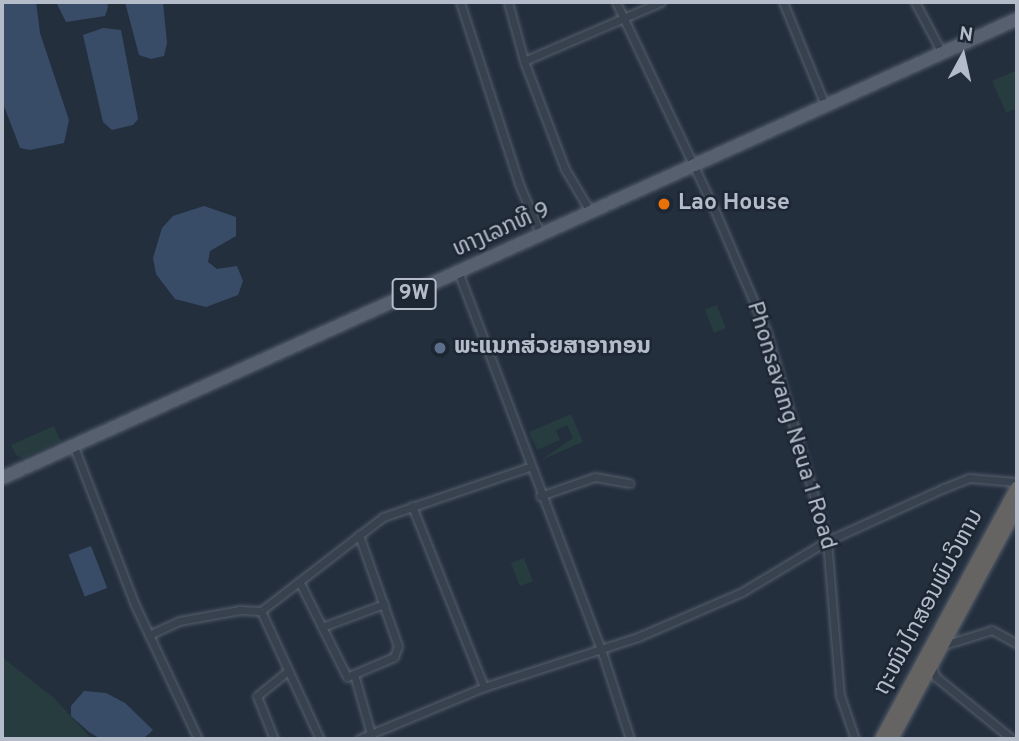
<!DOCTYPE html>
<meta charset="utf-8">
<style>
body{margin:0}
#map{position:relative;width:1019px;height:741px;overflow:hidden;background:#242f3e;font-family:Overpass,"Noto Sans Lao",sans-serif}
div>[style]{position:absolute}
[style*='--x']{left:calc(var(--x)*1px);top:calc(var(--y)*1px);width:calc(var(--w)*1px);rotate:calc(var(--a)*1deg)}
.green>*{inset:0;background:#263c3f;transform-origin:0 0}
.water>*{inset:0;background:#394c67;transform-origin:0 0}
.roads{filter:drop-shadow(0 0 2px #565f6c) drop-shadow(0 0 2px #565f6c)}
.minor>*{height:7px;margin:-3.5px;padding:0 3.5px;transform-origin:3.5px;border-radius:3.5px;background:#38414e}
.primary>*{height:12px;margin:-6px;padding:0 6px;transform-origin:6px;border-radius:6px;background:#56606e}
.trunk>*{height:12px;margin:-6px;padding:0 6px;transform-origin:6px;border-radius:6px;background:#656462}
.dots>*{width:19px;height:19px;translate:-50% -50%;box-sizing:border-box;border:4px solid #1d2633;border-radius:50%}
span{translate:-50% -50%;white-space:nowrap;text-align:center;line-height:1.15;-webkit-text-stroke:5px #1d2633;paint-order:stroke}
.shield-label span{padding:2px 5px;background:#1d2633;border:2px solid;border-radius:5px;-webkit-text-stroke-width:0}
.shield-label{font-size:21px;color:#b4bcc9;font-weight:700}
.poi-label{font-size:23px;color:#b4bcc9;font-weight:700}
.left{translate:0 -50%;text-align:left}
.street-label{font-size:23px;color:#b4bcc9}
.frame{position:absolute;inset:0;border:4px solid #b4bcc9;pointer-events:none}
.north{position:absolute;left:928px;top:21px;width:70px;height:70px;-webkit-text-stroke:5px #1d2633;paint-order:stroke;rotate:8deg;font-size:19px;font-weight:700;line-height:28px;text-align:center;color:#b4bcc9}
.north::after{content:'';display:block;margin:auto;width:24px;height:32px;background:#b4bcc9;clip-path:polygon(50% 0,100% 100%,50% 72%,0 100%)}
</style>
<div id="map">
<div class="green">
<i style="clip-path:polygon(1017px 70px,1017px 108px,1006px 113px,992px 81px)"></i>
<i style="left:717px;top:305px;width:25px;height:13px;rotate:69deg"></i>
<i style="clip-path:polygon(571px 414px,583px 442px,541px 460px,573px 438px,567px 425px,556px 430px,560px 440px,537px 450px,529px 432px)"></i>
<i style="clip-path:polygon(54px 426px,61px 441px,22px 458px,16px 455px,11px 445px)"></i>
<i style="left:524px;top:558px;width:25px;height:14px;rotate:69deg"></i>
<i style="clip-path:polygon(2px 657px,54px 698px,92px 739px,2px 739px)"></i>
</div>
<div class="water">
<i style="clip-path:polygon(2px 2px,36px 2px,40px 33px,69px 120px,64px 143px,30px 150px,20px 148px,2px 101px)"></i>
<i style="clip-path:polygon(56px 2px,107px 2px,108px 7px,105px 16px,66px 22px)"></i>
<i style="clip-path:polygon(125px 2px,163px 3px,167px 43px,164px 56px,151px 59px,139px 55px)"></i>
<i style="clip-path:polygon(103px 28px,121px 30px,138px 119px,133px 125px,112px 130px,103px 122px,83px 35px)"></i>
<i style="clip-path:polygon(204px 206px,236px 217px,236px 236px,210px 251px,208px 262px,217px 269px,237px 266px,243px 281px,238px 295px,206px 307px,175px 299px,156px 274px,153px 258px,162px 228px,173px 216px)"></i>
<i style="left:91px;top:546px;width:45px;height:24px;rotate:69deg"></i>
<i style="clip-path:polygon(84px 691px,106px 693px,125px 703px,153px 730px,143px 739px,101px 739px,89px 732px,71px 716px,71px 706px)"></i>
</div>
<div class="roads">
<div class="minor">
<i style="--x:460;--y:2;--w:191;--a:72"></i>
<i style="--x:519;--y:184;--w:56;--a:66.7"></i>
<i style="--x:508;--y:2;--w:61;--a:74.8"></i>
<i style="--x:524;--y:61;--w:116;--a:69.2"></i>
<i style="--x:565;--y:169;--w:51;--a:59.4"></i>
<i style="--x:616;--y:2;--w:226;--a:64.6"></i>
<i style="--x:713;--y:206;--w:135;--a:66.9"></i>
<i style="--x:766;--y:330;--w:220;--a:73.9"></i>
<i style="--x:827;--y:541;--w:155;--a:85.2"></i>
<i style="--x:840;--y:695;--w:46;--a:71.2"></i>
<i style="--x:783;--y:2;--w:111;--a:67.8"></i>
<i style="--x:915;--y:2;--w:58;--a:62.1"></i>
<i style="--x:524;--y:61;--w:149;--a:-23.3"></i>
<i style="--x:459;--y:274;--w:401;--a:69.3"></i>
<i style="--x:601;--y:649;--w:95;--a:72.1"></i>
<i style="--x:74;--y:447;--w:169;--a:68.9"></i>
<i style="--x:135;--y:605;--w:148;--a:64.8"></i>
<i style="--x:540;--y:496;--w:58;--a:-19.1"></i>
<i style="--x:595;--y:477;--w:35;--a:10"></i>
<i style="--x:412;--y:506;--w:195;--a:68.3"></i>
<i style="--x:300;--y:583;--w:105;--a:63.4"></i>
<i style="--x:347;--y:677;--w:51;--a:-23.1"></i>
<i style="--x:394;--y:657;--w:12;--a:-70"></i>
<i style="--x:398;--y:646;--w:118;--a:-109.4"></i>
<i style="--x:261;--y:611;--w:141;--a:65.3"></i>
<i style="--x:322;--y:627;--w:66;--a:-20.4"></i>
<i style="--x:149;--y:635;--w:33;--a:-25"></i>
<i style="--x:179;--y:621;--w:62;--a:-10.2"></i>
<i style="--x:240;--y:610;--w:21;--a:3"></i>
<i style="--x:261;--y:611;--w:154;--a:-37.6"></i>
<i style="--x:383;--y:517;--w:154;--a:-18.9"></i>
<i style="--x:944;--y:645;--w:50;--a:-17.4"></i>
<i style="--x:992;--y:630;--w:29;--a:29"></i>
<i style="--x:931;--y:666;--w:12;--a:66"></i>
<i style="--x:936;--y:677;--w:98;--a:39.2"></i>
<i style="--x:354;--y:674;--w:62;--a:74.2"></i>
<i style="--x:274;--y:739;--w:46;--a:-111.6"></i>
<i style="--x:257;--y:696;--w:40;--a:-39"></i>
<i style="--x:359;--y:739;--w:135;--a:-22.6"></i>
<i style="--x:484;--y:687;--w:162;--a:-18"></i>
<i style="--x:638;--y:637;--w:113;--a:-23.4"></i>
<i style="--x:742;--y:592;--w:99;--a:-31"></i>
<i style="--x:827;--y:541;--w:128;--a:-24.4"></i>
<i style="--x:944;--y:488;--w:27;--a:-22"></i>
<i style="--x:969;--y:478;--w:48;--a:4.8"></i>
</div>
<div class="primary">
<i style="--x:2;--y:478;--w:1114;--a:-24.33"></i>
</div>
<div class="trunk">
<i style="--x:881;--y:739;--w:286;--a:-61.6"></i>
<i style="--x:892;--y:739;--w:263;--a:-61.6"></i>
</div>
</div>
<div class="dots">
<i style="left:664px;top:204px;background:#e8710a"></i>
<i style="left:440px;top:348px;background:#5c6f8a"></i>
</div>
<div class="shield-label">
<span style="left:414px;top:294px">9W</span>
</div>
<div class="poi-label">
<span class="left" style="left:678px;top:204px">Lao House</span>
<span class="left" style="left:454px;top:348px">ພະແນກສ່ວຍສາອາກອນ</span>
</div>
<div class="street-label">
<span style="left:502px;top:231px;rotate:-24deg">ທາງເລກທີ 9</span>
<span style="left:790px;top:426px;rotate:73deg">Phonsavang Neua 1 Road</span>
<span style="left:930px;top:603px;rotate:-62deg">ຖະໜົນໄກສອນພົມວິຫານ</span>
</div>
<div class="frame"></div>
<div class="north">N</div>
</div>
